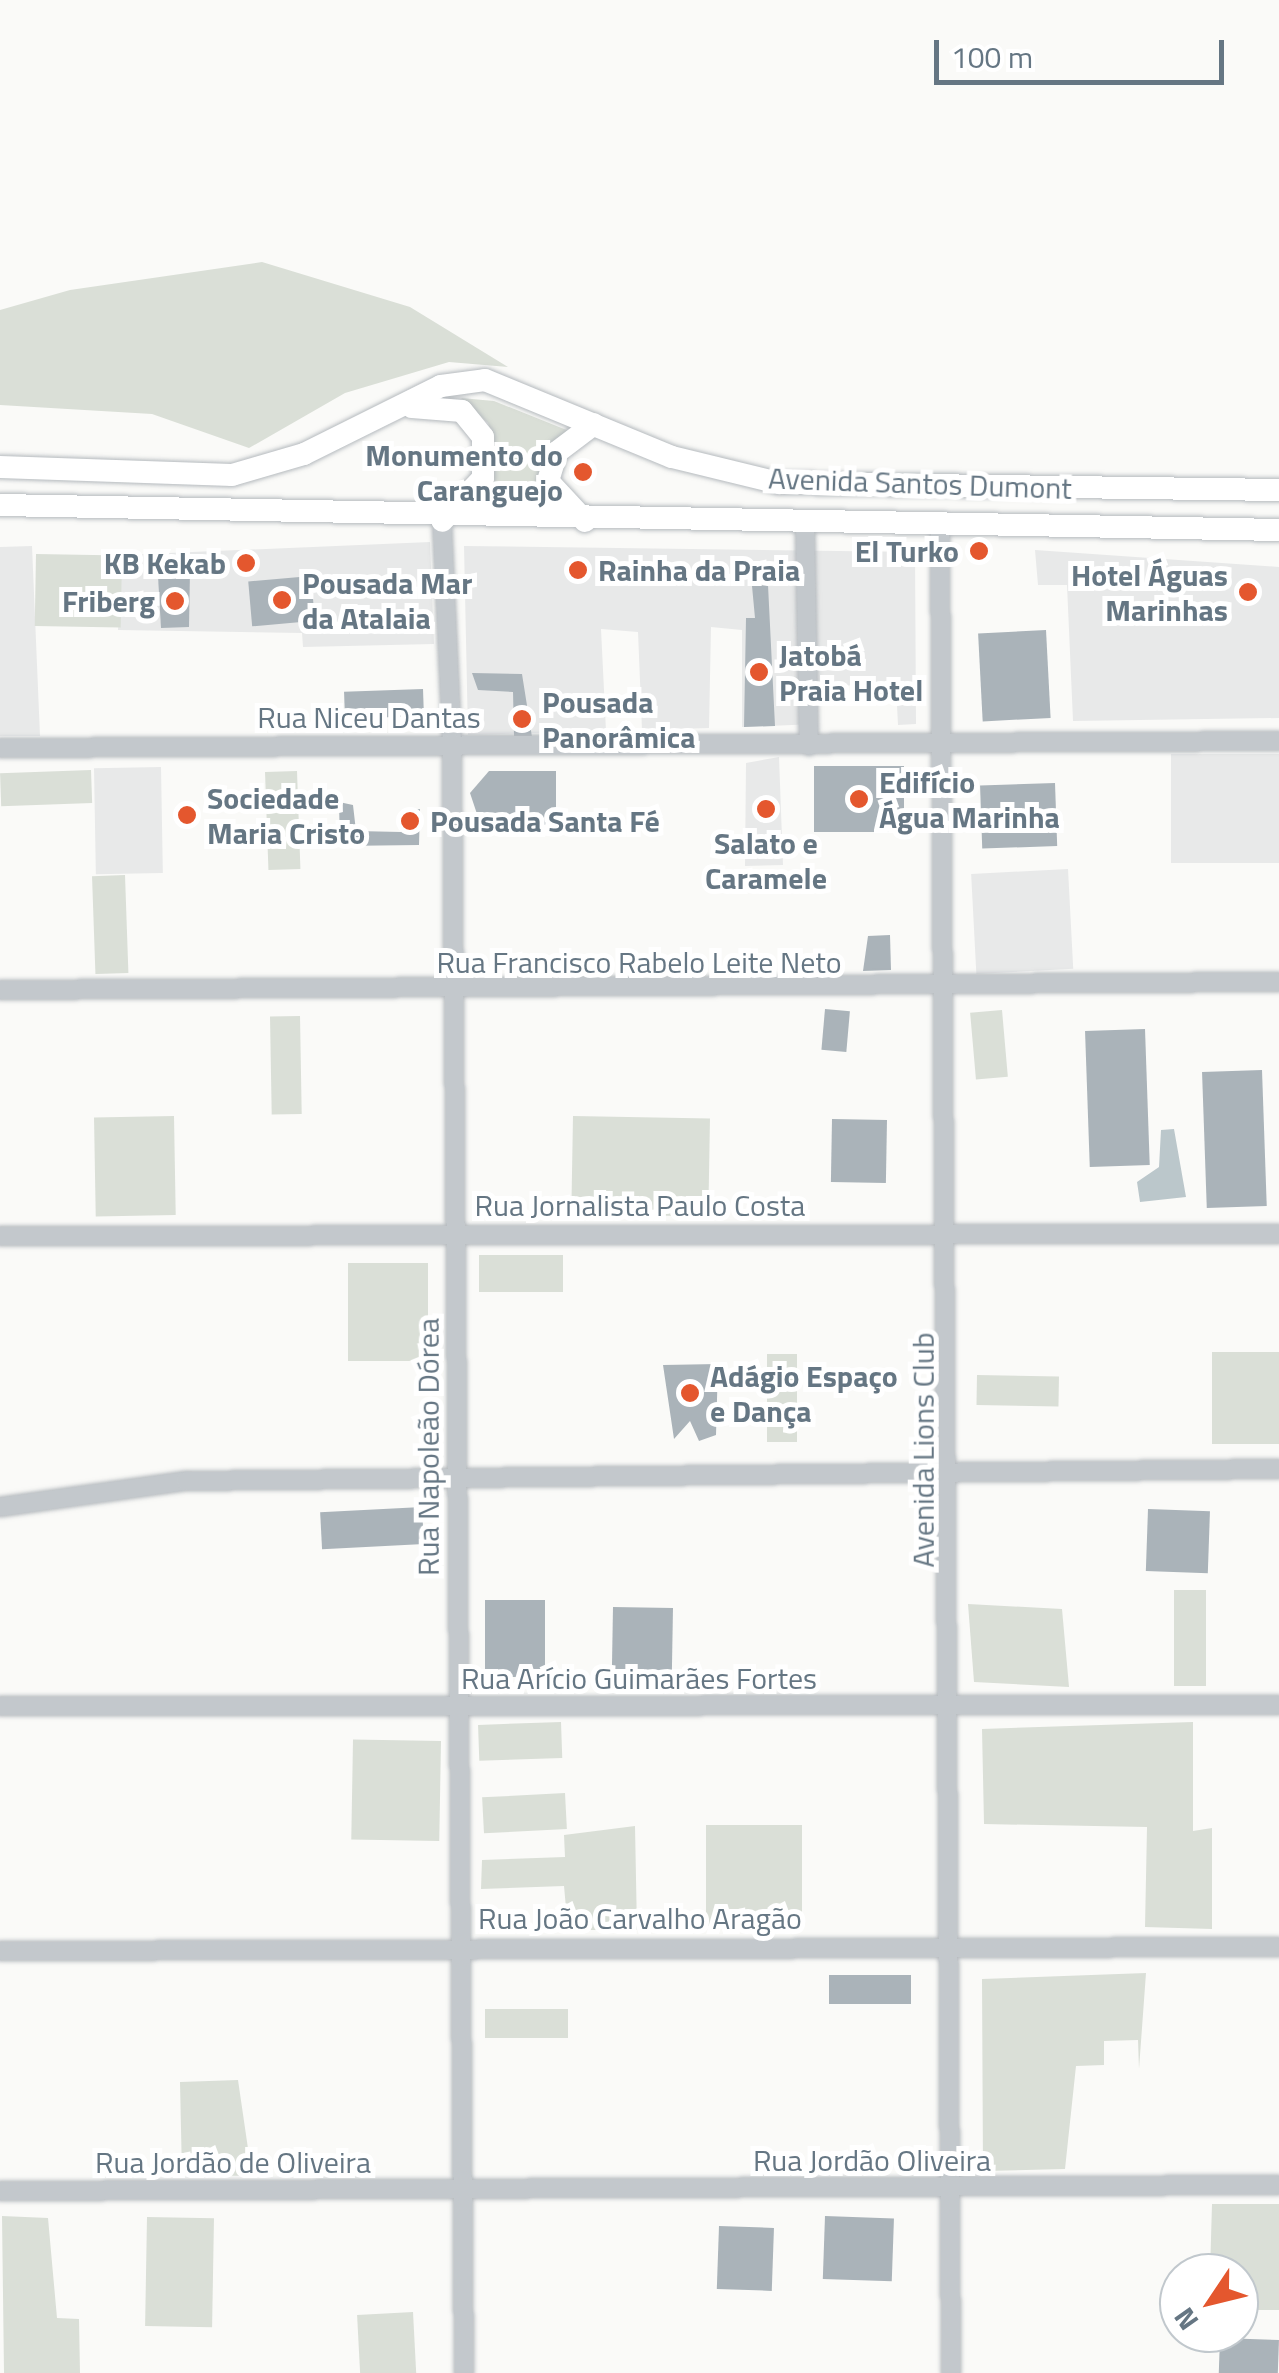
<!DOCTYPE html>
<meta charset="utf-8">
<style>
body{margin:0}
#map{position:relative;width:1279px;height:2373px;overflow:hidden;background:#fafaf8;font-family:"Titillium Web",sans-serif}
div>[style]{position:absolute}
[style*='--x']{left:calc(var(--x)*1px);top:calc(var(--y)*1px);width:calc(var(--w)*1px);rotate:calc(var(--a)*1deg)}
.built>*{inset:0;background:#e8e9e9;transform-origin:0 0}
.green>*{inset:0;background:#dadfd7;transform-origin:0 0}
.water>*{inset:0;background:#bbc7cb}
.building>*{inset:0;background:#aab3b9;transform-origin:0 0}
.roads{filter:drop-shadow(0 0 2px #b5babe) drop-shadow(0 0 2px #b5babe)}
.minor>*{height:18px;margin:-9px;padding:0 9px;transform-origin:9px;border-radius:9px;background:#c3c8cc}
.major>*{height:22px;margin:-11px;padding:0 11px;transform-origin:11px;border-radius:11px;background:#fff}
.dots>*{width:28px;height:28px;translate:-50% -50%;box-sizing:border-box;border:5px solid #fff;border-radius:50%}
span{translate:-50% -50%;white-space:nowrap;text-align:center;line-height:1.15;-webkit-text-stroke:10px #fff;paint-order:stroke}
.poi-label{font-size:30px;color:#657683;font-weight:700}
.right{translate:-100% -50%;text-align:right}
.left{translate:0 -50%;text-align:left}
.street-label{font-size:30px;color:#657683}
.north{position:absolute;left:1159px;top:2253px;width:100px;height:100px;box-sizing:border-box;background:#fff;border:2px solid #c1c8cd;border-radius:50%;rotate:235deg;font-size:28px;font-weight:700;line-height:40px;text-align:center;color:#657683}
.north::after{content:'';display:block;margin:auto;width:35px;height:45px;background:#e4572e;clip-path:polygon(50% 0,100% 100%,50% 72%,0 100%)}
.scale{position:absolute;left:934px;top:40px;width:290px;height:45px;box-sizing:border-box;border:5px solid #657683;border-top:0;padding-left:12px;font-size:30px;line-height:35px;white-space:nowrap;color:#657683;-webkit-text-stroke:8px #fff;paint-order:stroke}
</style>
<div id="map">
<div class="built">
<i style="clip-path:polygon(430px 542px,434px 644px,303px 647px,302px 633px,118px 630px,122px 555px)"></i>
<i style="clip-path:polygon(32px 546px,40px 736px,0 736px,0 547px)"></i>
<i style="clip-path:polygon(464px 546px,915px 552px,916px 724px,898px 725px,896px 686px,815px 685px,816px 724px,742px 727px,742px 630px,711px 627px,709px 728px,642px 730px,638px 632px,601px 629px,606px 731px,468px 735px)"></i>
<i style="clip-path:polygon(1035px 550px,1279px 567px,1279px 718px,1073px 721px,1067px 585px,1038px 585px)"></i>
<i style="left:1171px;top:754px;width:108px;height:109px"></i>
<i style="clip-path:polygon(779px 757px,783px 865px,745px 866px,746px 763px)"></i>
<i style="left:161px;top:767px;width:106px;height:67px;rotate:89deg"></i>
<i style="left:1068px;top:869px;width:100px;height:97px;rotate:87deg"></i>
</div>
<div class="green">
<i style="clip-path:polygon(262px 262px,410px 307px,508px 367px,449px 362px,345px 393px,249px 448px,152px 414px,0 405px,0 310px,70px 290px)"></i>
<i style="clip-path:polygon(461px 398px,494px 401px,574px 433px,540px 457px,551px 507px,466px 509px,486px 500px,496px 448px,488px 423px)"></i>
<i style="left:36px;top:554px;width:86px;height:72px;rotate:1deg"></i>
<i style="left:91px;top:770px;width:33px;height:91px;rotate:88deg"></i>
<i style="left:297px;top:771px;width:98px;height:32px;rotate:88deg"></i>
<i style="left:125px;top:875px;width:98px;height:33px;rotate:88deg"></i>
<i style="left:1002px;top:1010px;width:67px;height:32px;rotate:85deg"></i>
<i style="left:300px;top:1016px;width:98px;height:30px;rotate:89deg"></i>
<i style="left:174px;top:1116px;width:99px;height:80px;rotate:89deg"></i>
<i style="left:573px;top:1116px;width:137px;height:98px;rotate:1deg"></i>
<i style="left:563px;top:1255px;width:37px;height:84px;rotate:90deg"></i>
<i style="left:348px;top:1263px;width:80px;height:98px"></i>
<i style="left:1212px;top:1352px;width:67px;height:92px"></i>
<i style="left:767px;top:1354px;width:30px;height:88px"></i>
<i style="left:977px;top:1375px;width:82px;height:30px;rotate:1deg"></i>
<i style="left:1174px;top:1590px;width:32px;height:96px"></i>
<i style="clip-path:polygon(968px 1604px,1062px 1609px,1069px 1687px,974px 1682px)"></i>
<i style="left:561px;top:1722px;width:36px;height:83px;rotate:88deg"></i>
<i style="clip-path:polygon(1193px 1722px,1193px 1831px,1212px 1828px,1212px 1929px,1145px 1927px,1147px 1827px,984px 1824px,982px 1729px)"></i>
<i style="left:441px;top:1741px;width:100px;height:88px;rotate:91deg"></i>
<i style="left:565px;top:1793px;width:36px;height:83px;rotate:87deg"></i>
<i style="left:706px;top:1825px;width:96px;height:101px"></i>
<i style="clip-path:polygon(635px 1826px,637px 1930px,568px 1930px,564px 1886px,481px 1889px,482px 1860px,565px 1857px,564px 1835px)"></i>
<i style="clip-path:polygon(1146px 1973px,1139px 2069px,1138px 2040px,1104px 2041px,1104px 2065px,1076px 2066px,1065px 2169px,983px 2171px,982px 1979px)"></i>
<i style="left:568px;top:2009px;width:29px;height:83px;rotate:90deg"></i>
<i style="clip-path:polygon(238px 2080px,252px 2176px,182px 2175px,180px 2082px)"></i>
<i style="clip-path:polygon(1212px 2204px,1279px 2204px,1279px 2310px,1239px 2310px,1239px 2273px,1210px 2273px)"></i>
<i style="clip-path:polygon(2px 2216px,48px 2218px,57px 2318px,79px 2319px,80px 2373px,4px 2373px)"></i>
<i style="left:147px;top:2217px;width:67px;height:109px;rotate:1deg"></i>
<i style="left:413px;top:2312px;width:61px;height:56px;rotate:87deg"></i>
</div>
<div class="water">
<i style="clip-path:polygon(1174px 1129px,1186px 1197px,1140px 1202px,1137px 1182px,1159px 1167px,1161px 1130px)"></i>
</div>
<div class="building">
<i style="clip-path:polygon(190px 571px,189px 627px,161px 628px,158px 576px)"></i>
<i style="left:311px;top:576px;width:45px;height:63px;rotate:85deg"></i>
<i style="clip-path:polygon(768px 585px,775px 726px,744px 727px,746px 618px,755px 618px,752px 586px)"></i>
<i style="left:1046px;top:630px;width:88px;height:68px;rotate:87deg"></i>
<i style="clip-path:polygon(472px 673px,522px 674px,532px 737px,514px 736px,513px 692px,478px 690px)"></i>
<i style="left:423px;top:689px;width:27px;height:79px;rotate:88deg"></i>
<i style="left:814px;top:766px;width:90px;height:66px"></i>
<i style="clip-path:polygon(489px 771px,556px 771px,556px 828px,482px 829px,470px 793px)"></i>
<i style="left:1055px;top:783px;width:63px;height:75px;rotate:88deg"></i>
<i style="clip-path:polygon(339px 802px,353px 805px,356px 831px,401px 832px,400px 811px,420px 809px,419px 845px,340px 846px)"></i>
<i style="clip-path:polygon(890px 935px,891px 970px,863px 971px,868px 936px)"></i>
<i style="left:825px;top:1009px;width:25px;height:41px;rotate:5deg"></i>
<i style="left:1145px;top:1029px;width:136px;height:60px;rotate:88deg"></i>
<i style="left:1262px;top:1070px;width:136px;height:60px;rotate:88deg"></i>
<i style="left:832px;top:1119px;width:55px;height:63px;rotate:1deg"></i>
<i style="clip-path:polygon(718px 1364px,716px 1435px,699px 1441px,690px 1421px,674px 1439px,663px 1365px)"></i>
<i style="left:422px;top:1507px;width:37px;height:102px;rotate:87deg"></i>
<i style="left:1148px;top:1509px;width:62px;height:62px;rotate:2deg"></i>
<i style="left:485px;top:1600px;width:60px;height:77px"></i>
<i style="left:613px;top:1607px;width:60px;height:78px;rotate:1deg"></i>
<i style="left:829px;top:1975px;width:82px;height:29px"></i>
<i style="left:825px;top:2216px;width:69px;height:63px;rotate:2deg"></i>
<i style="left:719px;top:2226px;width:55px;height:63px;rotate:2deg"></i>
<i style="left:1220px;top:2338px;width:59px;height:35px;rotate:2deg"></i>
</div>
<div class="roads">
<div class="minor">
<i style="--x:442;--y:521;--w:222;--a:87.4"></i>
<i style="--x:452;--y:743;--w:1630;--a:89.58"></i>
<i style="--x:805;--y:525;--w:221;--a:89"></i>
<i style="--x:940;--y:527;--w:1846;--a:89.66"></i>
<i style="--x:0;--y:748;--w:1279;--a:-0.31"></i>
<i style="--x:0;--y:990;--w:1279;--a:-0.36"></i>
<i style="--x:0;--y:1236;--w:1279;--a:-0.09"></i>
<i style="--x:0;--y:1507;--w:188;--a:-8"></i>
<i style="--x:186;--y:1481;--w:1093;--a:-0.63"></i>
<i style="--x:0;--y:1706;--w:1279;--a:-0.04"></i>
<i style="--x:0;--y:1951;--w:1279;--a:-0.18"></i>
<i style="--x:0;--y:2191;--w:1279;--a:-0.27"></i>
</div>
<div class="major">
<i style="--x:412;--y:407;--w:50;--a:4.6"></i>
<i style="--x:462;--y:411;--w:33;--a:51"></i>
<i style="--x:483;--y:437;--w:41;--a:90"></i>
<i style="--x:483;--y:478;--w:59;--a:133.6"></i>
<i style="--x:0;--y:467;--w:232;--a:2"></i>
<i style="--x:232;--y:475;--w:75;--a:-16.3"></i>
<i style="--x:304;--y:454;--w:153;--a:-26.4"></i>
<i style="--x:441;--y:386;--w:44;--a:-7.8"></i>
<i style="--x:485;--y:380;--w:202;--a:22.4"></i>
<i style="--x:672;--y:457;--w:110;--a:13.7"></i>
<i style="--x:779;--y:483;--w:500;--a:0.8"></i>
<i style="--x:0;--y:505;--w:1279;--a:1.12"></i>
<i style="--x:585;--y:521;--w:54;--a:-132.8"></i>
<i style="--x:548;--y:481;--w:30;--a:-73"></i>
<i style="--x:557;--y:452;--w:46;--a:-37.1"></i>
</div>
</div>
<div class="dots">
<i style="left:583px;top:472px;background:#e4572e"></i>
<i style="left:979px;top:551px;background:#e4572e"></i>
<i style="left:246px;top:563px;background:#e4572e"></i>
<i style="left:578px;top:570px;background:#e4572e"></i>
<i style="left:1248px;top:592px;background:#e4572e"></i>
<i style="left:282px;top:600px;background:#e4572e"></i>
<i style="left:175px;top:601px;background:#e4572e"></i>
<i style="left:759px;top:672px;background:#e4572e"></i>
<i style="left:522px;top:719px;background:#e4572e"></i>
<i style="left:859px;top:799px;background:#e4572e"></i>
<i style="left:766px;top:809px;background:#e4572e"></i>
<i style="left:187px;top:815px;background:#e4572e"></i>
<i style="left:410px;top:821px;background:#e4572e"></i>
<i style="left:690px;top:1393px;background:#e4572e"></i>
</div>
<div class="poi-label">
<span class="right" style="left:563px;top:472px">Monumento do<br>Caranguejo</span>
<span class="right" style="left:959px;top:551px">El Turko</span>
<span class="right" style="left:226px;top:563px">KB Kekab</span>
<span class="left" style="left:598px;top:570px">Rainha da Praia</span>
<span class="right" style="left:1228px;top:592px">Hotel Águas<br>Marinhas</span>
<span class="left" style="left:302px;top:600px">Pousada Mar<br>da Atalaia</span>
<span class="right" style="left:155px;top:601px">Friberg</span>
<span class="left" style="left:779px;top:672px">Jatobá<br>Praia Hotel</span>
<span class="left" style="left:542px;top:719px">Pousada<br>Panorâmica</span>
<span class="left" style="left:879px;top:799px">Edifício<br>Água Marinha</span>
<span class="left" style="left:207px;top:815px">Sociedade<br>Maria Cristo</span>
<span class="left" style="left:430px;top:821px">Pousada Santa Fé</span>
<span style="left:766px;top:860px">Salato e<br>Caramele</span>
<span class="left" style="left:710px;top:1393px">Adágio Espaço<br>e Dança</span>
</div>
<div class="street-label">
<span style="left:920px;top:483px;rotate:2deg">Avenida Santos Dumont</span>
<span style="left:369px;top:717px">Rua Niceu Dantas</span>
<span style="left:639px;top:962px">Rua Francisco Rabelo Leite Neto</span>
<span style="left:640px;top:1205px">Rua Jornalista Paulo Costa</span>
<span style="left:428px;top:1447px;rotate:-90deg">Rua Napoleão Dórea</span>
<span style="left:923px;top:1450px;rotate:-90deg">Avenida Lions Club</span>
<span style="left:639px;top:1678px">Rua Arício Guimarães Fortes</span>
<span style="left:640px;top:1918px">Rua João Carvalho Aragão</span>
<span style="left:872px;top:2160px">Rua Jordão Oliveira</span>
<span style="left:233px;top:2162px">Rua Jordão de Oliveira</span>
</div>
<div class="north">N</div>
<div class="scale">100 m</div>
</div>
